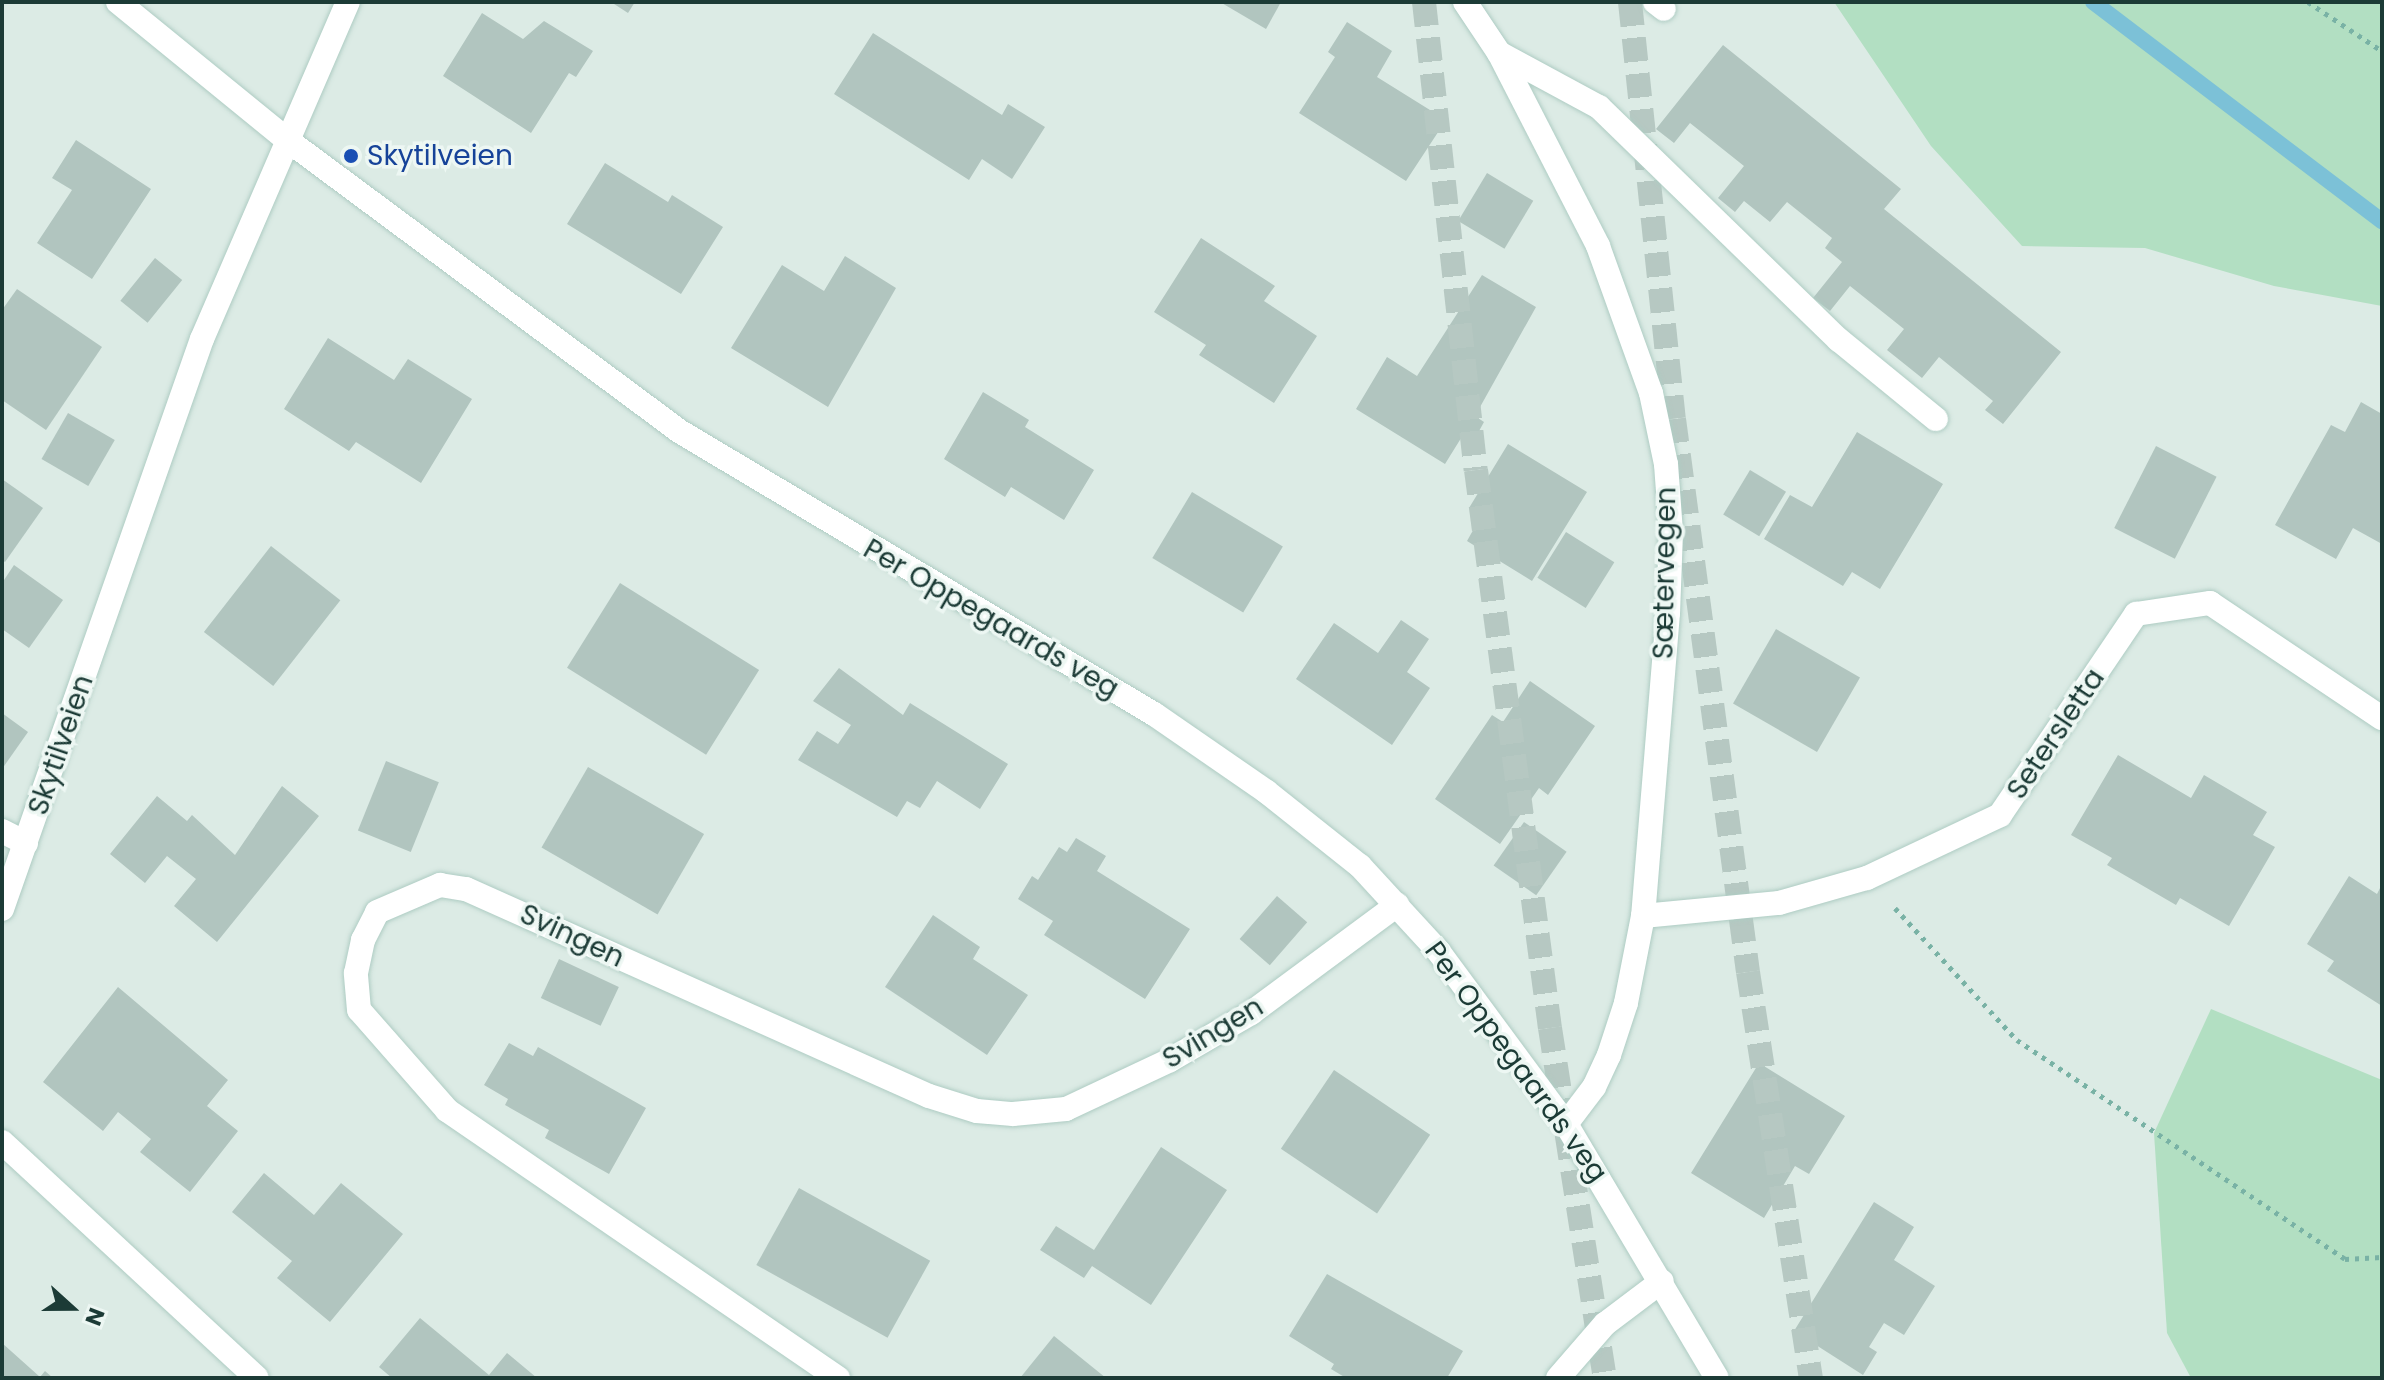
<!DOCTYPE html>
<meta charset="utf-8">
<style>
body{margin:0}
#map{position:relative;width:2384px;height:1380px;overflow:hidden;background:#dcebe5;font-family:Poppins,sans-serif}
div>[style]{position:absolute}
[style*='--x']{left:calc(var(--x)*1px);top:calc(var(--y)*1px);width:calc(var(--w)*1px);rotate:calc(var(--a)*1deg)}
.green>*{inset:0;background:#b2dfc2}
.stream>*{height:16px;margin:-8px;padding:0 8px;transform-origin:8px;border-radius:8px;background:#7cc1d7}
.building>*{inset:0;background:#b1c5bf;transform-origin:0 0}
.highway-tunnel>*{height:24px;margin-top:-12px;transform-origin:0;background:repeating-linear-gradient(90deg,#b6c8c2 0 24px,transparent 0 36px)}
.path>*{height:5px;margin-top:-2.5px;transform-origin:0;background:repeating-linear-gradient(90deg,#79b2a5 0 4px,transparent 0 10px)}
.roads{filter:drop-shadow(0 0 2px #aeccc3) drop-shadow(0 0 2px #aeccc3)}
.lane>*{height:24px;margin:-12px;padding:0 12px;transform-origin:12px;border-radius:12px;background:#fff}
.street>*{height:24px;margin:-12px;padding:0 12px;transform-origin:12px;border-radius:12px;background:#fff}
.secondary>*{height:24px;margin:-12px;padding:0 12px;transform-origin:12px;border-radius:12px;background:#fff}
.dots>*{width:22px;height:22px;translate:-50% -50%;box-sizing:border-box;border:4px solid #edf7f3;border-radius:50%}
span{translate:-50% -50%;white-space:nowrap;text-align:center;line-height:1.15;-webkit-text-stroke:7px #edf7f3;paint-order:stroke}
.transit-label{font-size:28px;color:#164399}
.left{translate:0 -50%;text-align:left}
.street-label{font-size:28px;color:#1c3b36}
.frame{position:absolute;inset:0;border:4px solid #1c3b36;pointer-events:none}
.north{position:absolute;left:32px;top:1268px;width:80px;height:80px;-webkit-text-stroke:6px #edf7f3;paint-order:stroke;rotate:111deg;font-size:22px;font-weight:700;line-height:32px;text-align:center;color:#1c3b36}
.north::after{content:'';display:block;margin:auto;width:28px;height:36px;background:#1c3b36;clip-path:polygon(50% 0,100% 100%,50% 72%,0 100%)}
</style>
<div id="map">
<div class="green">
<i style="clip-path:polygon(1834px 2px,2382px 2px,2382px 306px,2274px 286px,2145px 248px,2022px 246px,1931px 146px)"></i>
<i style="clip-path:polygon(2211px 1009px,2382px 1080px,2382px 1378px,2191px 1378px,2167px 1333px,2154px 1133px)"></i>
</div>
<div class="stream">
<i style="--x:2093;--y:2;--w:363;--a:37.2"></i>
</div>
<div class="building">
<i style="clip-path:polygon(611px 2px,635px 2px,628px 13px)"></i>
<i style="clip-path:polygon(1220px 2px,1281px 2px,1266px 29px)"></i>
<i style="clip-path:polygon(482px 13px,523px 39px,544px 21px,593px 51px,576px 77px,569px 73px,531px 133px,443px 76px)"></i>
<i style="clip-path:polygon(1347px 22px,1392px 51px,1377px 77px,1446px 120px,1406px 181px,1299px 113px,1335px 57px,1328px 52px)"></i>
<i style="clip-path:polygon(873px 33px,1002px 115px,1008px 104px,1045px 127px,1012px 179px,982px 159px,969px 180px,834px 94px)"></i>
<i style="clip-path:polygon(1723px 45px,1901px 189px,1884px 209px,2061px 352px,2003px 424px,1985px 410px,1993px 401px,1939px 357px,1922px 378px,1887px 350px,1904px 329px,1850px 286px,1830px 311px,1813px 298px,1842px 262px,1825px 248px,1832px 238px,1787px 202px,1770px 222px,1744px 201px,1735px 212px,1718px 198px,1744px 166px,1690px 123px,1674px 143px,1656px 129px)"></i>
<i style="clip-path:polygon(76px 140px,151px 189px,92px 279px,37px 243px,72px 190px,52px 178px)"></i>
<i style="clip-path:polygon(605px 163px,668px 202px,672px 195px,723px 227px,681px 294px,567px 224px)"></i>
<i style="left:1487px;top:173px;width:54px;height:56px;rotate:31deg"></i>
<i style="clip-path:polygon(1201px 238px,1275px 286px,1264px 301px,1317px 336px,1274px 403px,1199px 355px,1206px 345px,1154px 312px)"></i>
<i style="clip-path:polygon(845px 256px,896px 288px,828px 407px,731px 348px,782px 265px,824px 291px)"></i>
<i style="left:155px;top:258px;width:35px;height:55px;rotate:39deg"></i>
<i style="clip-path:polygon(1482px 275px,1536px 307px,1475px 416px,1484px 422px,1473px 442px,1463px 435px,1445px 464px,1356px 409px,1387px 357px,1417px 376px)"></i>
<i style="clip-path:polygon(17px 289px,102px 347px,46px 430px,2px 400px,2px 310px)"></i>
<i style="clip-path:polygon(328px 338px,394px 380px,408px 359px,472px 399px,421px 483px,356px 442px,349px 451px,284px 409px)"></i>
<i style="clip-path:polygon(983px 392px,1029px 420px,1025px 427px,1094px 470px,1064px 520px,1011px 487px,1005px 497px,944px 459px)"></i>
<i style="clip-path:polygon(2361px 402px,2382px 414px,2382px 544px,2353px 528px,2336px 559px,2275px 525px,2331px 425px,2345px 432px)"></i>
<i style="left:68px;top:413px;width:54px;height:53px;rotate:30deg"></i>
<i style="clip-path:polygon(1857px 432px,1943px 484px,1880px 589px,1852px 572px,1843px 586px,1764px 539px,1790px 495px,1812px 507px)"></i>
<i style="clip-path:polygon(1508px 444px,1587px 492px,1532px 581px,1467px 541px,1481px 516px,1469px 508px)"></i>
<i style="left:2156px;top:446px;width:68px;height:92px;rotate:27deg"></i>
<i style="left:1750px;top:470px;width:42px;height:52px;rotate:31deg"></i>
<i style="clip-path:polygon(2px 479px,43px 508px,5px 562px,2px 560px)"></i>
<i style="left:1192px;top:492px;width:106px;height:77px;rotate:31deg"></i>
<i style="left:1566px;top:532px;width:57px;height:54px;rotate:32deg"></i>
<i style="left:271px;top:546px;width:88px;height:109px;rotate:38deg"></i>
<i style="clip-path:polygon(14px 565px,63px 600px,29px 648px,2px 629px,2px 583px)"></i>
<i style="left:620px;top:583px;width:164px;height:100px;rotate:32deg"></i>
<i style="clip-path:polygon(1401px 620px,1429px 639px,1407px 672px,1430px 688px,1392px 745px,1296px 679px,1334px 623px,1378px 653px)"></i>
<i style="left:1776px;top:629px;width:97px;height:86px;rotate:30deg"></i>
<i style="clip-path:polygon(839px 668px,903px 715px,910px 703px,1008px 764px,980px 809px,937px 781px,920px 808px,907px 801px,897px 817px,798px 760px,817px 731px,838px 744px,851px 725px,813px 701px)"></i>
<i style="clip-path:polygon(1530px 681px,1595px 726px,1548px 795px,1539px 788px,1500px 844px,1435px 799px,1492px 715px,1503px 722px)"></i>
<i style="clip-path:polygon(2px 713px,28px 732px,2px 769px)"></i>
<i style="clip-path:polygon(2118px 755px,2191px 798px,2204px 775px,2267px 812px,2253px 835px,2275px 847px,2229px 926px,2180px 898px,2176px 905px,2107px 865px,2112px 858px,2071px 835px)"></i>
<i style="left:386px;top:761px;width:57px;height:75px;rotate:22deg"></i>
<i style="left:588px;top:767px;width:134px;height:93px;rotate:30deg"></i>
<i style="clip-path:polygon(282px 786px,319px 816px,217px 942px,174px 906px,196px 879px,167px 856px,145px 883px,110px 854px,157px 796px,187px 821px,192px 815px,235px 855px)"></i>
<i style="left:1524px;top:822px;width:52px;height:53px;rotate:35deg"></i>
<i style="clip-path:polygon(1076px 838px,1106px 856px,1097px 871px,1190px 929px,1145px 999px,1044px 935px,1053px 921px,1018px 899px,1032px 876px,1038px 880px,1059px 847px,1067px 852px)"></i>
<i style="clip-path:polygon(2349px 876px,2377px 894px,2382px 884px,2382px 1006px,2327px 971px,2334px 961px,2307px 944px)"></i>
<i style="left:1277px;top:896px;width:40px;height:57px;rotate:41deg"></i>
<i style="clip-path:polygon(933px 915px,980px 947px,973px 959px,1028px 995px,987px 1055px,885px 987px)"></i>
<i style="left:559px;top:959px;width:66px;height:43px;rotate:25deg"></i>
<i style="clip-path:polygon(118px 987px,228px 1080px,207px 1106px,238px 1131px,190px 1192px,140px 1152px,151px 1139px,118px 1112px,103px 1131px,43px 1082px)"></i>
<i style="clip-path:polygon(509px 1043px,533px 1056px,538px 1047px,646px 1108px,609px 1174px,545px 1138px,549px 1130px,505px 1105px,508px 1099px,484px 1085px)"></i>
<i style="clip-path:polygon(1759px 1063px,1845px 1116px,1809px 1174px,1795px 1166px,1764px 1218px,1691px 1173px)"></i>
<i style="left:1334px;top:1070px;width:116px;height:95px;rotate:34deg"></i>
<i style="clip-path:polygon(1161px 1147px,1227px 1190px,1151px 1305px,1092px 1266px,1084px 1278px,1040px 1250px,1056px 1226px,1094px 1250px)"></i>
<i style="clip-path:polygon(264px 1173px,314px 1215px,341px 1183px,403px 1234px,330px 1322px,277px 1278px,292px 1261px,232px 1212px)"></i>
<i style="left:799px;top:1188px;width:150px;height:88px;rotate:29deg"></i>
<i style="clip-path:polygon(1874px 1202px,1914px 1227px,1894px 1260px,1935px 1286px,1904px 1335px,1884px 1323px,1869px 1347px,1877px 1352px,1863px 1375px,1794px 1331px)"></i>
<i style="clip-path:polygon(1327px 1274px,1463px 1351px,1447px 1378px,1346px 1378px,1331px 1369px,1334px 1364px,1289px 1336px)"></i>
<i style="clip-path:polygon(420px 1318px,489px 1375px,507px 1353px,537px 1378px,392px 1378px,379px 1367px)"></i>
<i style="clip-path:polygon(1054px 1336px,1106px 1378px,1020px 1378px)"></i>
<i style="clip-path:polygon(2px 1343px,40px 1377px,45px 1371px,53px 1378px,2px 1378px)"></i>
</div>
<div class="highway-tunnel">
<i style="--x:1424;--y:2;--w:471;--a:83.7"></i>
<i style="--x:1476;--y:470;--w:563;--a:82.45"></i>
<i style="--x:1550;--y:1028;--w:354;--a:81.1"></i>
<i style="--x:1630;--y:2;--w:419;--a:84"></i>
<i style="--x:1674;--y:419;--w:558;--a:82.38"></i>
<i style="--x:1748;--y:972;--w:411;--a:81.2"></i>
</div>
<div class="path">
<i style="--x:2308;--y:2;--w:89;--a:33.5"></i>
<i style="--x:1895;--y:908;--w:180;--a:47.3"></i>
<i style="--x:2017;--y:1040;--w:394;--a:33.7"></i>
<i style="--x:2345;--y:1259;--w:37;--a:-3"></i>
</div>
<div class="roads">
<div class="lane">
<i style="--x:1655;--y:2;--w:11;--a:38"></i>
<i style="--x:1499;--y:53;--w:114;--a:28.4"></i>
<i style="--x:1599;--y:107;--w:334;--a:44.2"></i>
<i style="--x:1839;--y:340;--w:125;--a:39.2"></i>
</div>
<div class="street">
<i style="--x:1465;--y:2;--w:61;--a:56.3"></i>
<i style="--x:1499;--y:53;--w:217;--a:62.8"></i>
<i style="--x:1598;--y:246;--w:156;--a:70.2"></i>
<i style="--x:1651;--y:393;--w:73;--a:78.1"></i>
<i style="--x:1666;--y:464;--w:68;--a:85.8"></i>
<i style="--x:1671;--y:532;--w:81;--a:92.1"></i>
<i style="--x:1668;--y:613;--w:304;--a:94.7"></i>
<i style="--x:1643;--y:916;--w:89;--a:101.1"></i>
<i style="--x:1626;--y:1003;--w:55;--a:108.1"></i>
<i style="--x:1609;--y:1055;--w:35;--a:115"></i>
<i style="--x:1594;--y:1087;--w:46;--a:127.1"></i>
<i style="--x:2;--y:831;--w:27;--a:27"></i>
<i style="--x:2;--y:909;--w:604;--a:-70.67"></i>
<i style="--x:202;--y:339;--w:367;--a:-66.6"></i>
<i style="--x:1643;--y:916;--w:137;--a:-5.5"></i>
<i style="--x:1779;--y:903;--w:91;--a:-15.9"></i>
<i style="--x:1867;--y:878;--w:147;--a:-25.3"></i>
<i style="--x:2000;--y:815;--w:243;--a:-55.9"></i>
<i style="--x:2136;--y:614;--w:75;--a:-8.5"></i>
<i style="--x:2210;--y:603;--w:207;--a:33.8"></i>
<i style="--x:2;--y:1142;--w:347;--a:42.8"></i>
<i style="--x:838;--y:1378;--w:474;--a:-145.6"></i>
<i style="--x:447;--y:1110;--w:133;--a:-131.3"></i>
<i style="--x:359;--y:1010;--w:37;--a:-95"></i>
<i style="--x:356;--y:973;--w:34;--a:-78"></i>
<i style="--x:363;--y:940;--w:31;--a:-63"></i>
<i style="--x:377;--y:912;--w:69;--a:-23.2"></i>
<i style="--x:440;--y:885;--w:26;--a:9"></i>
<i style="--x:466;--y:889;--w:507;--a:24.09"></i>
<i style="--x:929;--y:1096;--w:50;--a:17.4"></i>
<i style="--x:977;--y:1111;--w:36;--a:5"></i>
<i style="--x:1013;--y:1114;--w:53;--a:-5.4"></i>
<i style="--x:1066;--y:1109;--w:115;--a:-25.2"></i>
<i style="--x:1170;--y:1060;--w:94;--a:-30.1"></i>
<i style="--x:1251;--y:1013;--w:182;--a:-36.5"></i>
<i style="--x:1558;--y:1378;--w:72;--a:-49"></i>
<i style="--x:1605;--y:1324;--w:71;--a:-37"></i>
</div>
<div class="secondary">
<i style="--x:118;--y:2;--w:217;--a:39.2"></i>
<i style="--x:286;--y:139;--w:490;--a:36.6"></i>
<i style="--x:679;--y:431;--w:553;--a:30.79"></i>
<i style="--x:1154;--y:714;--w:137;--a:34.6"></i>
<i style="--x:1267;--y:792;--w:119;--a:38.5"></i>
<i style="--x:1360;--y:866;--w:117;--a:47.4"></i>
<i style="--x:1439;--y:952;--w:214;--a:53.6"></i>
<i style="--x:1566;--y:1124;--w:295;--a:59.3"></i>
</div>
</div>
<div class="dots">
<i style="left:351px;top:156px;background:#1a4fb4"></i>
</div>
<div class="transit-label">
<span class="left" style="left:367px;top:156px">Skytilveien</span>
</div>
<div class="street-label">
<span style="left:1665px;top:573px;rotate:-89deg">Sætervegen</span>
<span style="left:991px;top:619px;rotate:30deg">Per Oppegaards veg</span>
<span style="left:2056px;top:734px;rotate:-56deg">Setersletta</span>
<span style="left:61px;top:745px;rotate:-71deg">Skytilveien</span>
<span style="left:572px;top:936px;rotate:25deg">Svingen</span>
<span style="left:1213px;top:1033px;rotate:-31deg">Svingen</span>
<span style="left:1516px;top:1062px;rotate:54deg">Per Oppegaards veg</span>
</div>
<div class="frame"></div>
<div class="north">N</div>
</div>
